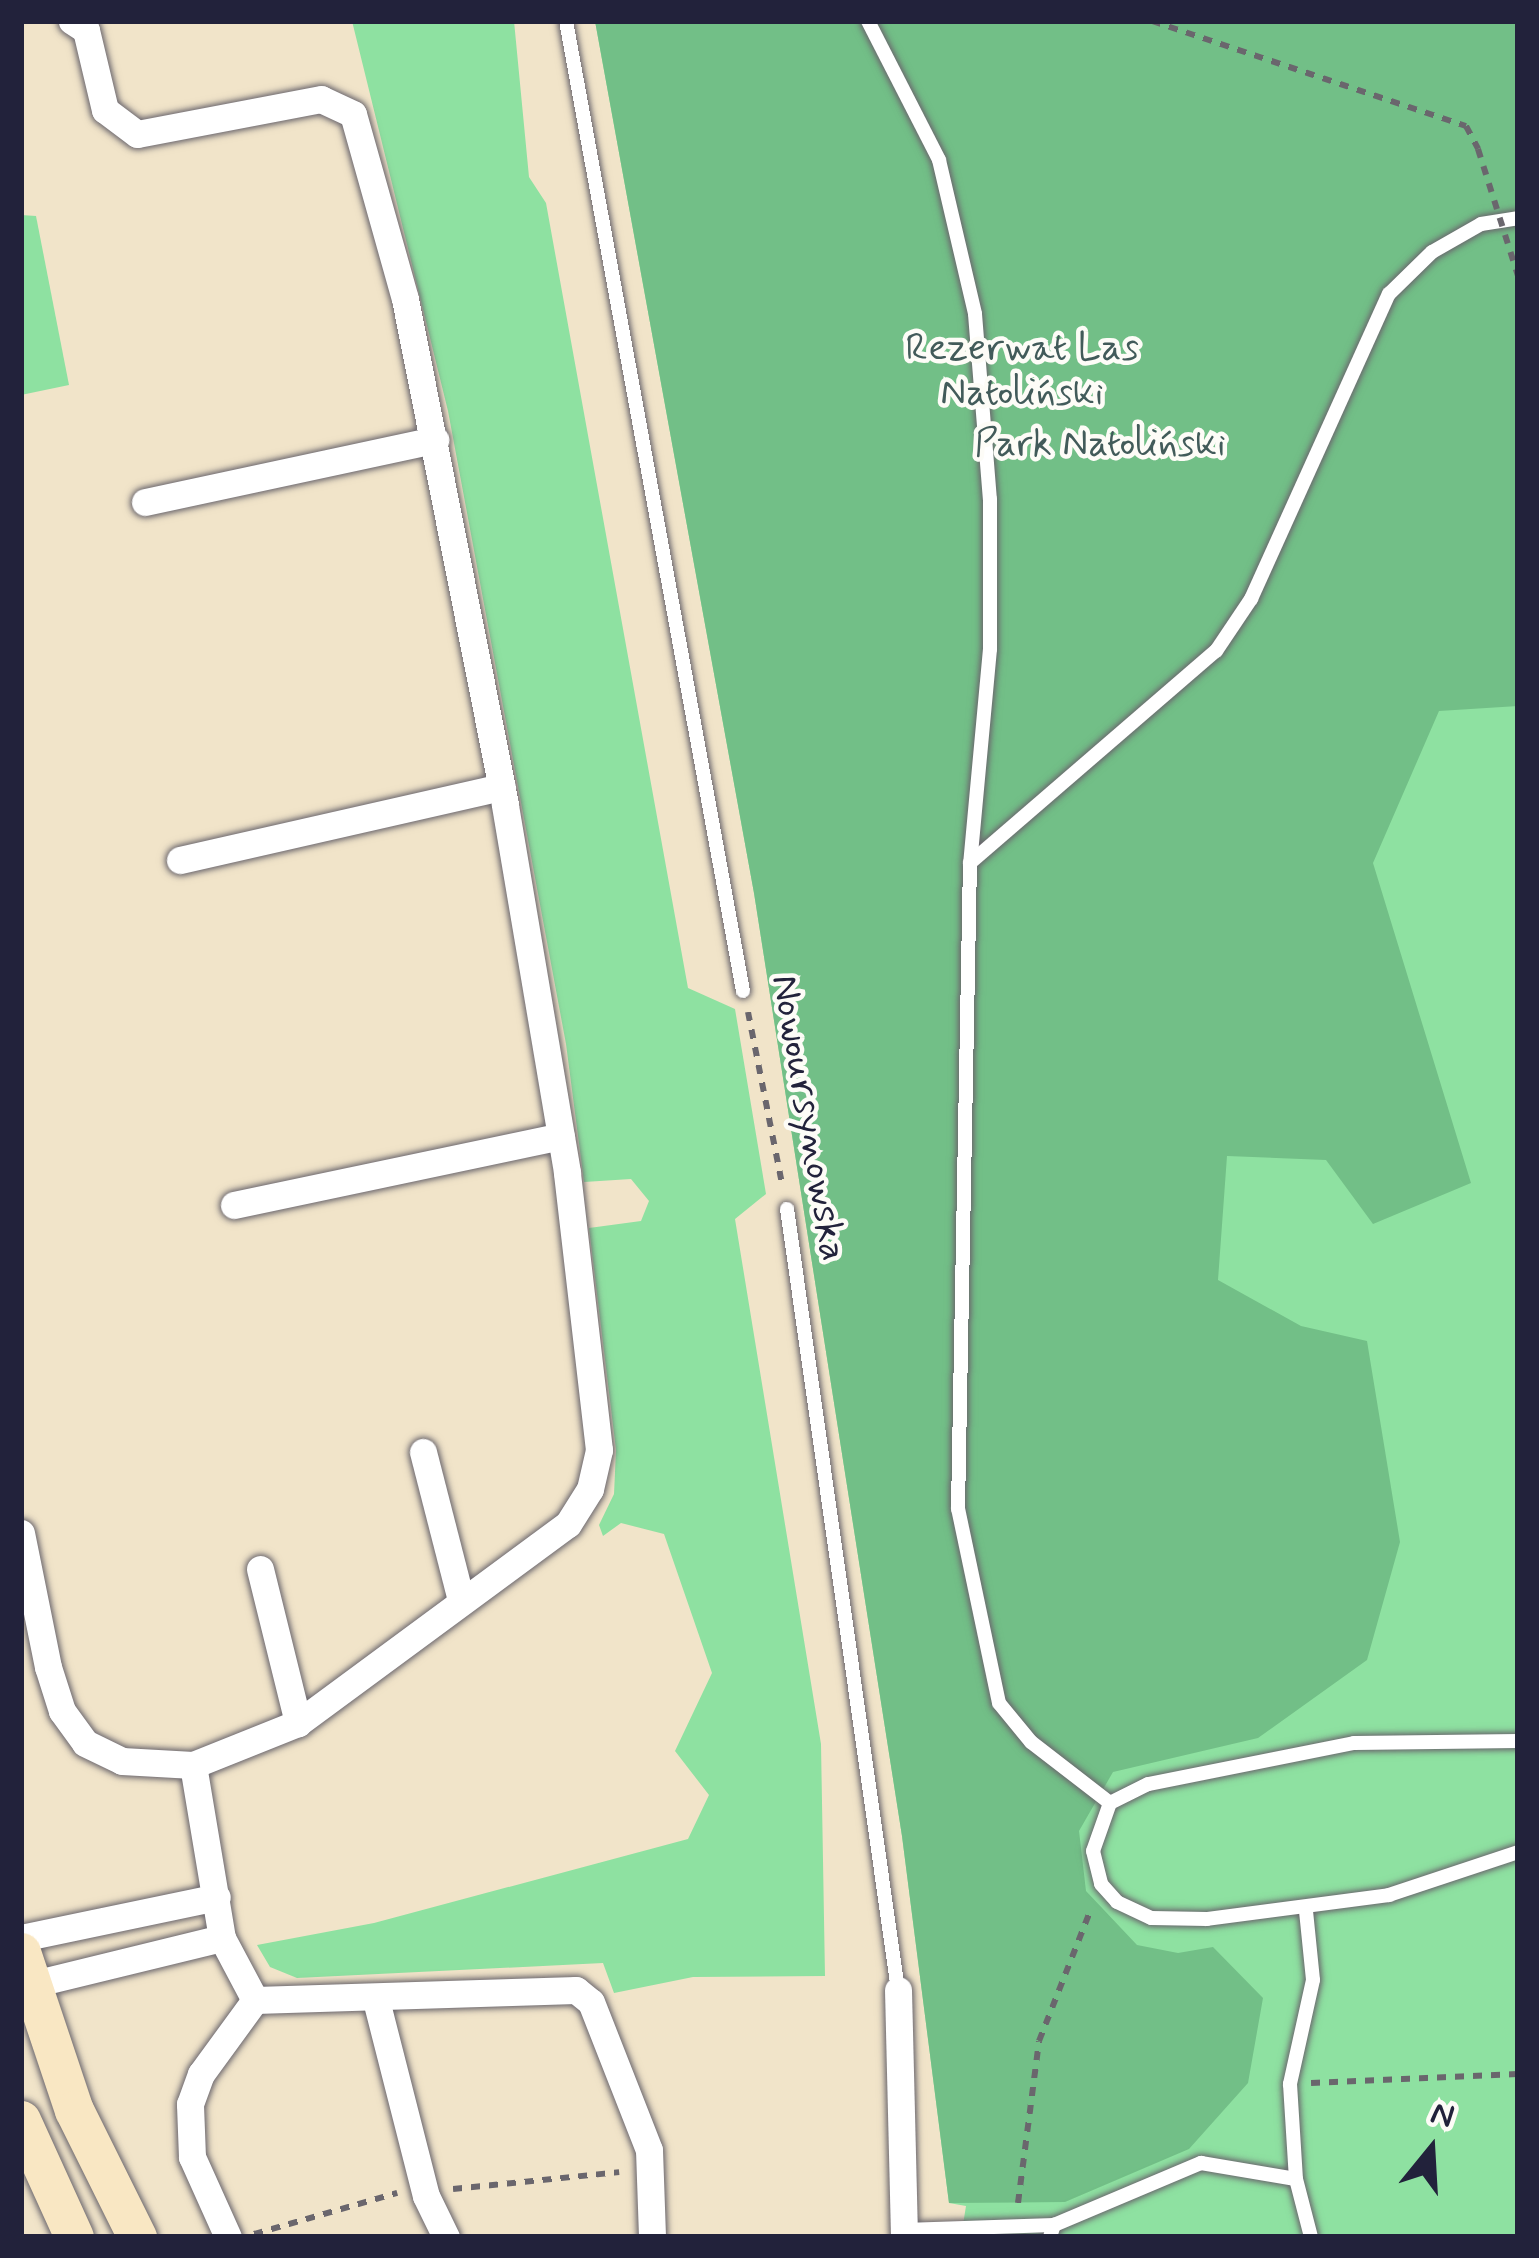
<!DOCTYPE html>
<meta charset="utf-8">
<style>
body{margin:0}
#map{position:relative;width:1539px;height:2258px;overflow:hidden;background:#f1e4c9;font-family:Mynerve,sans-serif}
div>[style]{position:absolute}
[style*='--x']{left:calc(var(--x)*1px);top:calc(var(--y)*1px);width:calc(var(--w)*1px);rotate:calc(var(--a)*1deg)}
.green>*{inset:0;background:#8ee1a1}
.forest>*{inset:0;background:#72bf87}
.path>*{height:6px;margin-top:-3px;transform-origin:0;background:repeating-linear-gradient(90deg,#6a666d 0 9px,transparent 0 18px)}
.roads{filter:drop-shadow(0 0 3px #6a666d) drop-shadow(0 0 3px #6a666d)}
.lane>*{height:14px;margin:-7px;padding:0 7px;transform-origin:7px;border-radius:7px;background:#fff}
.street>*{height:27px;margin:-13.5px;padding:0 13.5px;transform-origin:13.5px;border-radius:13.5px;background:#fff}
.secondary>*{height:39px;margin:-19.5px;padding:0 19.5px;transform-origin:19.5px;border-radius:19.5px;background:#f9e7c3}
.path-bridge>*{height:6px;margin-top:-3px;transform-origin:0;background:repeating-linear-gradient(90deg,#6a666d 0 9px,transparent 0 18px)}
span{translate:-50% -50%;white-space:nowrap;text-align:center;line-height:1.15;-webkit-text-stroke:9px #fdfcf7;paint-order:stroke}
.park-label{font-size:39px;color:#425b5a}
.street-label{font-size:39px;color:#22223b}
.frame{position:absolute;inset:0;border:24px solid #22223b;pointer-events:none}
.north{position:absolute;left:1371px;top:2090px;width:120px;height:120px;-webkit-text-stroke:9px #fdfcf7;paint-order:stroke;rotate:18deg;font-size:33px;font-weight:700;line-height:48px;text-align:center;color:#22223b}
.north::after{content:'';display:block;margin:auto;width:42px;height:54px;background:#22223b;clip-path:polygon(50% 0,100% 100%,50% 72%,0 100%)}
</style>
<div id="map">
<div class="green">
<i style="clip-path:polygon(352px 21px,514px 21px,529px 177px,546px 203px,688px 988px,735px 1009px,766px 1194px,735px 1219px,821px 1744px,825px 1976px,693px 1977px,614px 1993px,603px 1963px,297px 1978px,270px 1967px,257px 1945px,374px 1923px,688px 1839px,709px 1795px,675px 1751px,712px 1673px,664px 1534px,621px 1523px,603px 1536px,599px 1525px,614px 1494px,616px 1450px,589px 1228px,641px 1221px,649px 1201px,631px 1179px,584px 1182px,566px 1044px,448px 411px)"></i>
<i style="clip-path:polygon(595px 21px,1518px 21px,1518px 2237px,961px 2237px,966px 2206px,949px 2203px,902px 1836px,754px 893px)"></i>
<i style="clip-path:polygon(21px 215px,36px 216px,69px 385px,21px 395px)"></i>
</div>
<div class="forest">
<i style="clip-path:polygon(595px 21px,1518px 21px,1518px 706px,1439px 711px,1373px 863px,1471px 1183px,1373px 1224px,1326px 1160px,1227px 1156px,1218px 1280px,1301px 1326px,1367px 1341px,1400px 1542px,1367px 1660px,1258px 1738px,1113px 1772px,1079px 1831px,1086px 1891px,1137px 1945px,1178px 1953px,1213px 1947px,1263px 1998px,1248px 2083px,1189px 2149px,1065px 2202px,949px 2203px,902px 1836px,754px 893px)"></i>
</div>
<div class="path">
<i style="--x:1152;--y:21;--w:331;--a:18.5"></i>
<i style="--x:1466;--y:126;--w:26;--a:62"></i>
<i style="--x:748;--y:1012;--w:179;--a:78.8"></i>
<i style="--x:1311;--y:2083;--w:207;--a:-2.5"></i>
<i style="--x:453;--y:2189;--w:167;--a:-5.8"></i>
<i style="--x:1018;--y:2203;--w:163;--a:-82.6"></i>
<i style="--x:1039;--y:2041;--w:142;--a:-68.5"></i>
<i style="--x:254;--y:2234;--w:149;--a:-16"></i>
</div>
<div class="roads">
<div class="lane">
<i style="--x:566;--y:21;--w:986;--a:79.66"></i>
<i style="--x:868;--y:21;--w:156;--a:62.9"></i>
<i style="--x:939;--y:160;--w:158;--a:76.8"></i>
<i style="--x:975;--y:314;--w:186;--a:85.4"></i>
<i style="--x:990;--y:499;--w:150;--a:90"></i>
<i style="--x:990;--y:649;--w:215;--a:95.3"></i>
<i style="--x:787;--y:1209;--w:789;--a:81.91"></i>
<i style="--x:1518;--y:1741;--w:164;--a:179.3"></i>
<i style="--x:1354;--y:1743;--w:210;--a:168.7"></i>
<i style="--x:1148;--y:1784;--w:42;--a:153.4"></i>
<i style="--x:1110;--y:1803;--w:51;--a:109.5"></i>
<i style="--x:1093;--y:1851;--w:34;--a:76"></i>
<i style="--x:1101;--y:1884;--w:24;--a:48"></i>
<i style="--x:1117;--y:1902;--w:38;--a:25"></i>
<i style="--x:1151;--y:1918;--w:56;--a:1"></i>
<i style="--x:1207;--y:1919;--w:184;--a:-7.5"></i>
<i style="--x:1389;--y:1895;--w:136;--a:-18.4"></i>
<i style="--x:1110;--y:1803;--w:100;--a:-142.3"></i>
<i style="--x:1031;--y:1742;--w:50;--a:-129.4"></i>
<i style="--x:999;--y:1703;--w:198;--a:-101.9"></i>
<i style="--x:958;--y:1509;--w:646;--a:-88.94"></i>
<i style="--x:970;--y:863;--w:325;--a:-40.8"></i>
<i style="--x:1216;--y:651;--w:63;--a:-56.1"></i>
<i style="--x:1251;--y:599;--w:335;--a:-65.7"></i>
<i style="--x:1389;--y:294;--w:60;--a:-44.3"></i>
<i style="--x:1432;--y:252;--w:56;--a:-29.7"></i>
<i style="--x:1481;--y:224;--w:37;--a:-9"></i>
<i style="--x:1306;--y:1911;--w:69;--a:84.2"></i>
<i style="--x:1313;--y:1980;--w:107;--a:102.5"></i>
<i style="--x:1290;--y:2084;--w:95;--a:86.4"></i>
<i style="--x:1296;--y:2179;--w:60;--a:75.5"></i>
<i style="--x:904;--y:2230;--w:150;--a:-1.9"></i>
<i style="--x:1050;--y:2237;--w:13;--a:-72"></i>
<i style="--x:1054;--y:2225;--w:160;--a:-22.9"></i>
<i style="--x:1201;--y:2163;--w:96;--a:9.6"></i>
</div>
<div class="street">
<i style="--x:145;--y:502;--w:297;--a:-12.1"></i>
<i style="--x:180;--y:860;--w:330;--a:-12.8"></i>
<i style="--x:234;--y:1205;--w:334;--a:-11.9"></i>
<i style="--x:423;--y:1452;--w:153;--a:75.6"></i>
<i style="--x:21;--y:1533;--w:137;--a:78.6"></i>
<i style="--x:48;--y:1667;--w:46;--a:72.3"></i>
<i style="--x:62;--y:1711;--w:39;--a:54"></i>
<i style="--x:85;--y:1743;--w:41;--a:25.9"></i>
<i style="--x:122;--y:1761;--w:71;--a:3.2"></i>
<i style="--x:193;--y:1765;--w:113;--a:-21.8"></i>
<i style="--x:298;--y:1723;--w:335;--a:-36.4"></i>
<i style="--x:568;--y:1524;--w:41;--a:-57.8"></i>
<i style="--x:590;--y:1489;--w:40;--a:-77"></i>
<i style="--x:599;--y:1450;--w:280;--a:-96.6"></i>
<i style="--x:567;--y:1172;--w:373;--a:-99.6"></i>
<i style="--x:505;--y:804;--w:515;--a:-101.2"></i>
<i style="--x:405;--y:299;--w:192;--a:-105.7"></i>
<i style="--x:353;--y:114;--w:35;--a:-155"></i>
<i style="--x:321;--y:99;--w:187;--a:169.2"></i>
<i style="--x:137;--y:134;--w:40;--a:-143"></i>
<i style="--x:105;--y:110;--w:82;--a:-103.4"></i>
<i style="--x:86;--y:30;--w:17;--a:-147"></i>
<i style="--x:260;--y:1569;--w:159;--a:76.1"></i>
<i style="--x:193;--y:1765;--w:175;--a:80.5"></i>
<i style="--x:222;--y:1938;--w:70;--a:62"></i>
<i style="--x:21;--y:1938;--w:200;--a:-11.8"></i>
<i style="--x:21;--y:1987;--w:207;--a:-13.7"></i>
<i style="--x:898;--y:1990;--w:247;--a:88.6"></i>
<i style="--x:376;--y:2000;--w:202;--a:75.7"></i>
<i style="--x:426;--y:2196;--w:46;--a:64"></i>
<i style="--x:228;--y:2237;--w:88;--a:-114.2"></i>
<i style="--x:192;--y:2157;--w:53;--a:-92.2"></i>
<i style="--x:190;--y:2104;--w:32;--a:-70"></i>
<i style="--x:201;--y:2074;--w:92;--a:-53.9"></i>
<i style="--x:255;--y:2000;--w:321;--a:-1.8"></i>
<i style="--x:576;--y:1990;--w:19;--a:39"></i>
<i style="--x:591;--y:2002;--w:159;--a:68.6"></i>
<i style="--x:649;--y:2150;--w:87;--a:88"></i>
</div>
<div class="secondary">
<i style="--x:21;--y:1952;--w:167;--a:71.5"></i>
<i style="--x:74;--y:2110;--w:142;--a:63.6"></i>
<i style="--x:21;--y:2120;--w:128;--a:65.6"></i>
</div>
</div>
<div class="path-bridge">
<i style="--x:1478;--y:149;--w:133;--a:72.5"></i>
</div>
<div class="park-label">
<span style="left:1022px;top:372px">Rezerwat Las<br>Natoliński</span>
<span style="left:1100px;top:445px">Park Natoliński</span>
</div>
<div class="street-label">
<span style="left:807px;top:1118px;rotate:80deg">Nowoursynowska</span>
</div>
<div class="frame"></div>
<div class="north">N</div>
</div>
